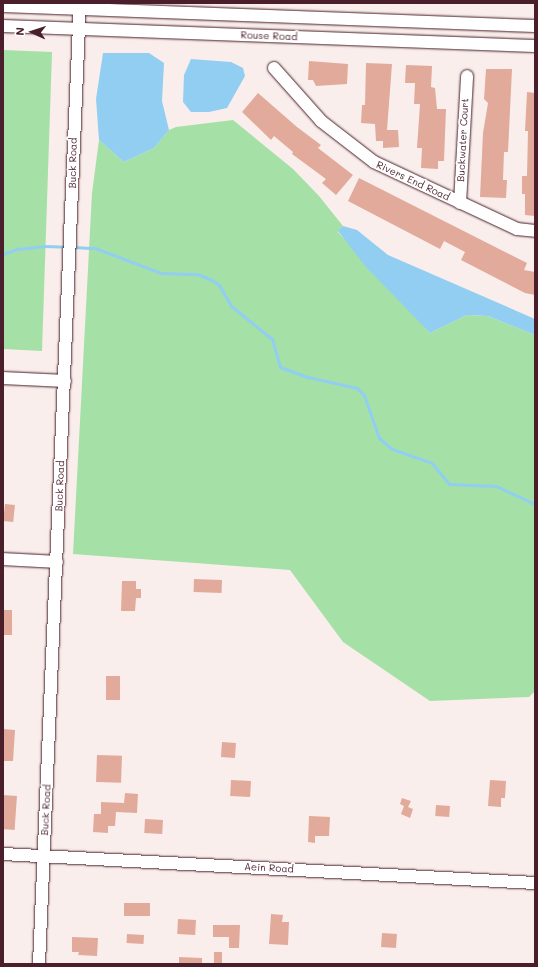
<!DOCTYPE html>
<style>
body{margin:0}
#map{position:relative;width:538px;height:967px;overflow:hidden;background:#f9eeeb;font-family:Mali,sans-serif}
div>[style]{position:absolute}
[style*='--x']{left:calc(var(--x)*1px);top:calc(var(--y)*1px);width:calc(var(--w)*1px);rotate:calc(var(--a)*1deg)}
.green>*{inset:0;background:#a5e0a6}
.water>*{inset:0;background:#92cef2}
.stream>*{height:3px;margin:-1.5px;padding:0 1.5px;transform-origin:1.5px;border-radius:1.5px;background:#92cef2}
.building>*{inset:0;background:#e2aa9b;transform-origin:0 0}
.roads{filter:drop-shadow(0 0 1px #4a1f2b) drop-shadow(0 0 1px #4a1f2b)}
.minor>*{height:12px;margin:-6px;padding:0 6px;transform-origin:6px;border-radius:6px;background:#fff}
span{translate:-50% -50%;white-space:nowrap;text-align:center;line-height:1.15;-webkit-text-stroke:3.5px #fff;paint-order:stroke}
.street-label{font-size:10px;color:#4a1f2b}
.frame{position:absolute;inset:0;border:4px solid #4a1f2b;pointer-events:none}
.north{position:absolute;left:12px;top:12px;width:40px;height:40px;-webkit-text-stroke:3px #fff;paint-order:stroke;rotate:273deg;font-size:11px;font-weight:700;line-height:16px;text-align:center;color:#4a1f2b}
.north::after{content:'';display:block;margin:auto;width:14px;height:18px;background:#4a1f2b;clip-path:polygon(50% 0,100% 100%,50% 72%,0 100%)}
</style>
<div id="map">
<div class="green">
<i style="clip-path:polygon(3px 50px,52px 52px,42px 351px,3px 349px)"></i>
<i style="clip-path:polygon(233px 120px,293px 169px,319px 196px,343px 226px,338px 232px,430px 333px,467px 315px,488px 316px,535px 335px,535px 691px,529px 697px,430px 701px,343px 642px,290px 570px,73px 554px,92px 193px,99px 140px,124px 162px,154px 148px,169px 130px,176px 127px)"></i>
</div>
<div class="water">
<i style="clip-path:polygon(103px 53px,149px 53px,164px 63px,162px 101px,169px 130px,154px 148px,124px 162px,99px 140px,96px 99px)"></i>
<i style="clip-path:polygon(191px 59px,231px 62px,243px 68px,245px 76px,227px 108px,209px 112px,191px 112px,183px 102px,184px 75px)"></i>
<i style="clip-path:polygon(343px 226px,357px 230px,388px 255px,535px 319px,535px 335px,488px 316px,467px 315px,430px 333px,366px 267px,338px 231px)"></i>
</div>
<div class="stream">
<i style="--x:73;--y:247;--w:22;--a:3"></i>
<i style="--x:95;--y:248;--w:71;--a:20.7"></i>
<i style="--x:161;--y:273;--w:36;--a:2"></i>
<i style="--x:197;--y:274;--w:16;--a:22"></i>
<i style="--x:212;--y:280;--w:9;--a:36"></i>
<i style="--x:219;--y:285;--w:24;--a:60"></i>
<i style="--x:231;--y:306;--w:53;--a:38.8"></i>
<i style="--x:272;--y:339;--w:29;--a:74"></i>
<i style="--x:280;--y:367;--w:30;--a:20"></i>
<i style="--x:308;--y:377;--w:50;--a:12.7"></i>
<i style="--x:357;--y:388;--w:10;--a:45"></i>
<i style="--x:364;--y:395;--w:46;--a:70.8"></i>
<i style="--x:379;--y:438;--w:17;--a:40"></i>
<i style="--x:392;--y:449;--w:42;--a:19.3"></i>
<i style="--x:432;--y:463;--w:27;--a:51"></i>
<i style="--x:449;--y:484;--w:47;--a:2.4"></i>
<i style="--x:496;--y:486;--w:43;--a:24.8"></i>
<i style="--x:3;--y:254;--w:15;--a:-20"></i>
<i style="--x:17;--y:249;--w:27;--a:-6"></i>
<i style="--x:44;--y:246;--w:23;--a:2"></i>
</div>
<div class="building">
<i style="clip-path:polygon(309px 61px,348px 64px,347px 84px,316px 86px,313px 80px,308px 80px)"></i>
<i style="clip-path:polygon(366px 63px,392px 64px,387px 130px,398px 130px,399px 147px,383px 148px,383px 141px,376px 141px,375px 124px,361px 123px,362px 105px,365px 105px)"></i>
<i style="clip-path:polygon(406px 65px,432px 66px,431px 87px,435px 88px,437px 109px,446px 109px,444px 161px,438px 161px,438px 169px,421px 168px,422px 148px,417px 148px,420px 104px,414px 104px,415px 83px,405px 83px)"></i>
<i style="clip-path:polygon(486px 69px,512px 69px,508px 152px,504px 152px,503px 180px,507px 180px,506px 198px,480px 197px,483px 133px,488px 103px,484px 99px)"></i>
<i style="clip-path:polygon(527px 92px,535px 93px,535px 216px,525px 215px,525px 194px,522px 194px,522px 176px,527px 176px,528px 131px,525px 131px)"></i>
<i style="clip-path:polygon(258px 93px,297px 127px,321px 145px,318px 148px,353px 175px,336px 195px,322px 183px,326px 179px,292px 154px,293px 152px,274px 136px,271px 140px,242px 112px)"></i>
<i style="clip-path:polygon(359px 178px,527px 263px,524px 270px,535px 272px,535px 295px,525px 293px,461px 260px,465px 252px,444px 241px,440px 249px,348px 201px)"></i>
<i style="left:5px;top:504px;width:10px;height:17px;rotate:6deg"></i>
<i style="left:194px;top:579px;width:28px;height:13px;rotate:2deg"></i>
<i style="clip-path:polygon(122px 581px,136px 581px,136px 589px,141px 589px,141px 598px,136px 598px,135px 611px,121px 611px)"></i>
<i style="left:3px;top:610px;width:9px;height:25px"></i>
<i style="left:106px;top:676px;width:14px;height:24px"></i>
<i style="clip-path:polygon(3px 729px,15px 730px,13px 761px,3px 761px)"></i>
<i style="left:222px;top:742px;width:14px;height:15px;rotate:4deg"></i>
<i style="left:97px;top:755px;width:25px;height:27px;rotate:2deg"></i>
<i style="left:231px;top:780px;width:20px;height:16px;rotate:3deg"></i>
<i style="clip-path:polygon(490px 780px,506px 781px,505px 798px,501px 798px,501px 807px,488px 806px)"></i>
<i style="clip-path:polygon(125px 793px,138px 794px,137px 813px,116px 812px,115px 826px,108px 826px,108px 833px,93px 832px,94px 814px,101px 814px,101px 802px,124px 803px)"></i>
<i style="left:3px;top:795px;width:14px;height:34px;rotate:4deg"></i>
<i style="clip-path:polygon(402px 798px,411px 801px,408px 807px,413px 809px,410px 818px,401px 814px,404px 806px,400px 804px)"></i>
<i style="left:436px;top:805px;width:14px;height:11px;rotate:4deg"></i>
<i style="clip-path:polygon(309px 816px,330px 817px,329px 836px,315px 836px,315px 843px,308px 842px)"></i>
<i style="left:145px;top:819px;width:18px;height:14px;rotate:3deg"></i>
<i style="left:124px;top:903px;width:26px;height:13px"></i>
<i style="clip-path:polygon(271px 914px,283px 915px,282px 922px,289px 922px,288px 945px,269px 944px)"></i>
<i style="left:178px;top:919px;width:18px;height:15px;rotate:3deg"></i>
<i style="clip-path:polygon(213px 925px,240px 925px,239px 948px,229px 948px,229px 937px,213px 937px)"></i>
<i style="left:382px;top:933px;width:15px;height:14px;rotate:4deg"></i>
<i style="left:127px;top:934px;width:17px;height:9px;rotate:3deg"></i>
<i style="clip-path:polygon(72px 937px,98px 938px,97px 956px,78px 955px,79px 952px,72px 952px)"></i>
<i style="left:214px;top:952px;width:8px;height:12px"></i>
<i style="clip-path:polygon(179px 957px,202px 958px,202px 964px,179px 964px)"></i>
</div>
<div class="roads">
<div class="minor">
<i style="--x:3;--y:6;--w:532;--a:2.15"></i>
<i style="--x:3;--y:26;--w:532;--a:2.15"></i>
<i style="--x:274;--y:68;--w:71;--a:48.4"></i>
<i style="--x:321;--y:121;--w:67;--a:37.7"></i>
<i style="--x:374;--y:162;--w:158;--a:25.1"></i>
<i style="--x:517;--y:229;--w:18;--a:6"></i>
<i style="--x:460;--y:203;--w:127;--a:-86.8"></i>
<i style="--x:3;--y:378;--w:62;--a:2.8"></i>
<i style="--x:3;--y:559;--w:54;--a:3.2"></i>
<i style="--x:3;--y:854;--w:533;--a:3.12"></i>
<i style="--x:39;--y:964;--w:962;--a:-87.56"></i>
</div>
</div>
<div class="street-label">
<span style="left:269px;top:36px;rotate:2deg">Rouse Road</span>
<span style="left:463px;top:140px;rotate:-87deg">Buckwater Court</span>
<span style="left:73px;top:163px;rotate:-89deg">Buck Road</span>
<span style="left:413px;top:181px;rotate:25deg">Rivers End Road</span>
<span style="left:60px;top:486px;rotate:-88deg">Buck Road</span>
<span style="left:46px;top:810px;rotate:-87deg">Buck Road</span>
<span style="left:269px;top:868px;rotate:3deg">Aein Road</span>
</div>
<div class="frame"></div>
<div class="north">N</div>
</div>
